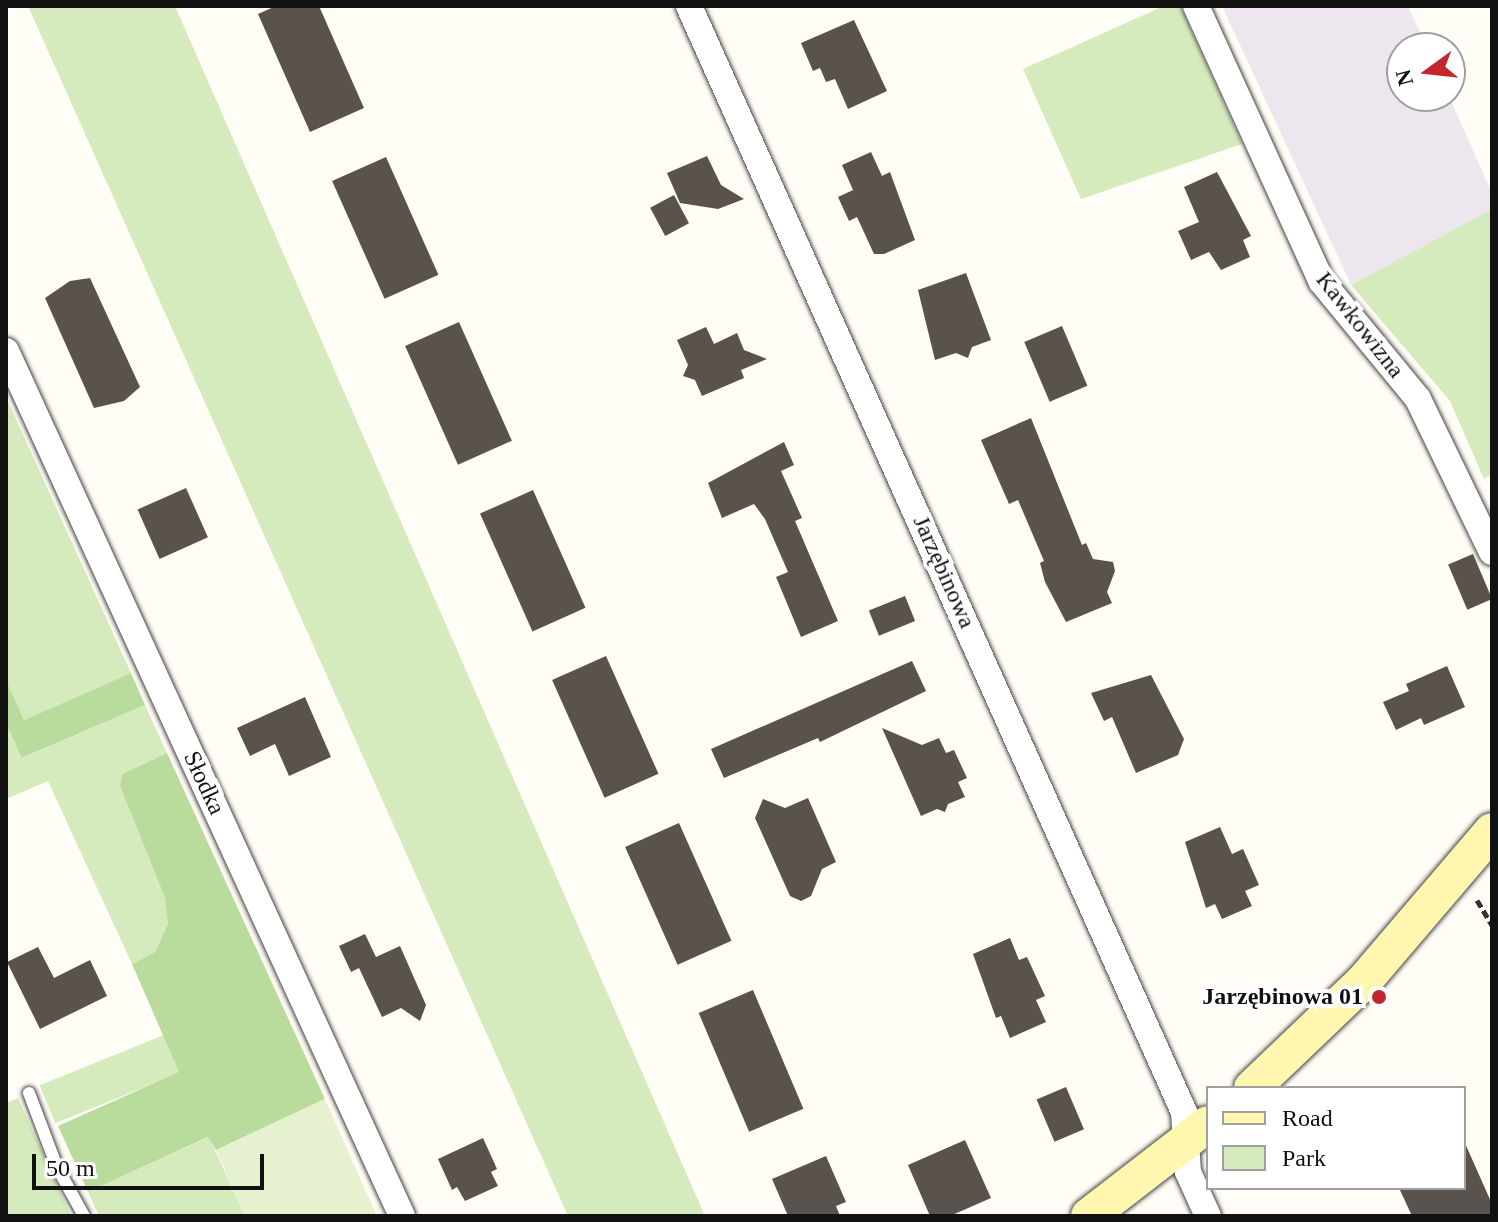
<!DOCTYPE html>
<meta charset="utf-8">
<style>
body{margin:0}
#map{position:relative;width:1498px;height:1222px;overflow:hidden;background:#fffdf5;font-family:Georgia,serif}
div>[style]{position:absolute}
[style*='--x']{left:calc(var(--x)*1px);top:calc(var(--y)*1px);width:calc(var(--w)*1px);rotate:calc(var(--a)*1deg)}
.industrial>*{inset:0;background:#eee6ef}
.green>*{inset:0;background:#d5ebbd;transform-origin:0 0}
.forest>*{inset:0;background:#b9dc9c}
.pitch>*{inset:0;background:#e6f2cf}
.building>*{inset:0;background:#5a524d;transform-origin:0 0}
.path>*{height:5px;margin-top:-2.5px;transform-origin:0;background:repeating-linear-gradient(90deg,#333 0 8px,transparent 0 12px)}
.roads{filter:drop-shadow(0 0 2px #444) drop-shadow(0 0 2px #444)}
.lane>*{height:12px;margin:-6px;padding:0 6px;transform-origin:6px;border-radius:6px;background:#fff}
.street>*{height:26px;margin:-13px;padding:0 13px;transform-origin:13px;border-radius:13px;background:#fff}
.secondary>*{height:36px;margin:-18px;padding:0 18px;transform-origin:18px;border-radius:18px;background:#fff6b0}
.dots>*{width:22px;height:22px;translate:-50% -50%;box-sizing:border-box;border:4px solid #fff;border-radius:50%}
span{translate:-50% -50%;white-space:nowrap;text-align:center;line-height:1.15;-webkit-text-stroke:8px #fff;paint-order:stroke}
.street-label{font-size:24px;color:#111}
.poi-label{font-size:24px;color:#111;font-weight:700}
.right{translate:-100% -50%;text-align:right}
.frame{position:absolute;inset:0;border:8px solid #111;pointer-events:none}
.legend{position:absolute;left:1206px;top:1086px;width:260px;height:104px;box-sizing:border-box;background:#fff;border:2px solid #a0a0a0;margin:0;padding:10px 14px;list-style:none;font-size:24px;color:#111}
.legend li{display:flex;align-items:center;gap:16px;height:40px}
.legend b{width:40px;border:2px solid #a0a0a0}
.north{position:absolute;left:1386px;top:32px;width:80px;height:80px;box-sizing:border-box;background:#fff;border:2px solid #a0a0a0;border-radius:50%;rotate:255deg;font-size:22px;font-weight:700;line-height:32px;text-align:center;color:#111}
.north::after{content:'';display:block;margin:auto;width:28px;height:36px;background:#c4262e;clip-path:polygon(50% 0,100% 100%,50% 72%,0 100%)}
.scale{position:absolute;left:32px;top:1154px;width:232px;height:36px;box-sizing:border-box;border:4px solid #111;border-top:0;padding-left:10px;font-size:24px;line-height:28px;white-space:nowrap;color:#111;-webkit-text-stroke:6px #fff;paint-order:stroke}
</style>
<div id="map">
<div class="industrial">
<i style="clip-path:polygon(1222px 6px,1408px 6px,1427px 48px,1402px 48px,1402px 96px,1449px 96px,1492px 193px,1492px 209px,1351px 285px)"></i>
</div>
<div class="green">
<i style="clip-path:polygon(28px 6px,175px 6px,705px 1216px,568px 1216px)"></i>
<i style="clip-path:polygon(1164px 6px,1180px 6px,1242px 144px,1081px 199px,1023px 69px)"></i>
<i style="clip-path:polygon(1492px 209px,1492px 474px,1484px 479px,1450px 401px,1351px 285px)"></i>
<i style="clip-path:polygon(6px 397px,131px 673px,24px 720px,6px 680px)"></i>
<i style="clip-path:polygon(145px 705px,167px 753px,122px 774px,120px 786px,165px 898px,168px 924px,155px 952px,132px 964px,48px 781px,6px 799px,6px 723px,23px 758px)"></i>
<i style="left:164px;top:1035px;width:41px;height:134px;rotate:68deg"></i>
<i style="clip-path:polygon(18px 1098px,71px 1216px,6px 1216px,6px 1103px)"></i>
<i style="clip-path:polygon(209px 1137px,245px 1216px,99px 1216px,88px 1192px)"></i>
</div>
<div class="forest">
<i style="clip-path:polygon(131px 673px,145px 705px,22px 758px,6px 723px,6px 680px,24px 720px)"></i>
<i style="clip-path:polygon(167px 753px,325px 1099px,216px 1150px,208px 1137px,88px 1192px,58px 1126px,179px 1072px,132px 964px,155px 952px,168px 924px,165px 898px,120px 786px,122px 774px)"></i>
</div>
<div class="pitch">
<i style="clip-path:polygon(325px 1099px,377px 1216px,245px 1216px,216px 1150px)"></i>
</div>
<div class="building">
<i style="clip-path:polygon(276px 6px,319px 6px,364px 108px,310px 132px,258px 14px)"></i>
<i style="clip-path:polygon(854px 20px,887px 91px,848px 109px,835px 79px,826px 82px,820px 68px,813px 71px,801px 43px)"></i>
<i style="clip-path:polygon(871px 152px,882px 176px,890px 172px,915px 240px,884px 254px,874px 254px,857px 217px,849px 221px,838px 197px,853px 190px,842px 165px)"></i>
<i style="clip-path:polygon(707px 156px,721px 185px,744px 199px,718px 209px,680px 203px,667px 173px)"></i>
<i style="left:386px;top:157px;width:129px;height:59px;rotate:66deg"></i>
<i style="clip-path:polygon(1217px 172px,1251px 236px,1243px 240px,1250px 257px,1221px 270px,1209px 252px,1191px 260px,1178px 231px,1199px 222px,1184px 187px)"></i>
<i style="left:674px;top:195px;width:32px;height:27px;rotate:62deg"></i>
<i style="clip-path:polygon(966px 273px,991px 340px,972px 347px,968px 358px,956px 353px,935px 360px,918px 290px)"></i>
<i style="clip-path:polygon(90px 278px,140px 387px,124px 401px,94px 408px,45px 298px,70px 281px)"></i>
<i style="left:459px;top:322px;width:130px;height:59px;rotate:66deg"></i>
<i style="left:1062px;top:326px;width:65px;height:41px;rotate:67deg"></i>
<i style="clip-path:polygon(706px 327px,714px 344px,737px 333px,744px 350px,767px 359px,741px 370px,744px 378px,702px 396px,695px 380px,683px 376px,688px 365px,677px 340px)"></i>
<i style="clip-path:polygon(1031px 418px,1082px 545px,1086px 543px,1093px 559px,1113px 562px,1115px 571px,1107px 592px,1112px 603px,1066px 622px,1045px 582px,1040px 563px,1044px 561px,1018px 500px,1009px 504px,981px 440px)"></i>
<i style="clip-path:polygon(784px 442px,794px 465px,781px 471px,802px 518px,795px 521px,838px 621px,801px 637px,776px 577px,788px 572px,765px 519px,754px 504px,722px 518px,708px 483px)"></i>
<i style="left:186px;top:488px;width:54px;height:53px;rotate:66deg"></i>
<i style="left:533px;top:490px;width:129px;height:58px;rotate:66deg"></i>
<i style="left:1473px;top:554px;width:49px;height:27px;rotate:67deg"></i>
<i style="left:905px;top:596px;width:27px;height:39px;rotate:68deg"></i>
<i style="left:606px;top:656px;width:129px;height:59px;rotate:66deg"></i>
<i style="clip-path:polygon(912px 661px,926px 691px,820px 742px,818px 738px,724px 778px,711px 749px)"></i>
<i style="clip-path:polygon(1447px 666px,1465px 707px,1424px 725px,1421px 718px,1396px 730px,1383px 702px,1409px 691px,1406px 684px)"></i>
<i style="clip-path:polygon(1151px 675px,1184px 739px,1178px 755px,1136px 773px,1112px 717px,1104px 721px,1091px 693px)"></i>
<i style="clip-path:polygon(305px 697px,331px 757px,289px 776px,275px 744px,250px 756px,237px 728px)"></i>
<i style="clip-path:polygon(882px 728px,922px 745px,939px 738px,946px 753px,954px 750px,967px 778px,958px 782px,965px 797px,948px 804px,945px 812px,937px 809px,921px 816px)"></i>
<i style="clip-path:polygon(808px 798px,836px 862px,822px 869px,811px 896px,801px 901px,790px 896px,755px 818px,763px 799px,785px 808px)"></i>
<i style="left:679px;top:823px;width:129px;height:59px;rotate:66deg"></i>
<i style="clip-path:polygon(1220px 827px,1232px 854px,1243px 849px,1259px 885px,1245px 891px,1252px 906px,1222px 919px,1215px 904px,1206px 908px,1185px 842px)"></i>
<i style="clip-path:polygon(365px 934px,376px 957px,400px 946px,426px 1005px,420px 1021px,401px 1008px,382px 1017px,359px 968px,351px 972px,339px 946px)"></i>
<i style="clip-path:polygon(1010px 938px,1019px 960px,1027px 957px,1045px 996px,1036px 1000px,1046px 1022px,1010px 1038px,1001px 1016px,996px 1018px,973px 954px)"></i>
<i style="clip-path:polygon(38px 947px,54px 978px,90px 960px,107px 996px,40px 1029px,7px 962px)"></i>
<i style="left:753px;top:990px;width:129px;height:59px;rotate:67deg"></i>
<i style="left:1066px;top:1087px;width:46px;height:32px;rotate:67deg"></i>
<i style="clip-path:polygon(483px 1138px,497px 1169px,491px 1172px,498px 1186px,465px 1201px,457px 1187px,452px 1190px,438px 1159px)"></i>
<i style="clip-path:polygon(965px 1140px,991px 1198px,950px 1216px,930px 1216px,908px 1165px)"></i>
<i style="clip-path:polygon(1464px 1141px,1492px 1204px,1492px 1216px,1412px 1216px,1399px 1188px,1464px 1188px)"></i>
<i style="clip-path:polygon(826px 1156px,846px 1202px,836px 1206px,840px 1216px,788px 1216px,772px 1179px)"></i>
</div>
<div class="path">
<i style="--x:1477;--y:900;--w:29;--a:59"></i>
</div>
<div class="roads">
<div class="lane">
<i style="--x:29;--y:1093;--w:79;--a:69.3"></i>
<i style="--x:57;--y:1167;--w:56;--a:61.1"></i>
</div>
<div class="street">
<i style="--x:689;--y:6;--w:1212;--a:65.89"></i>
<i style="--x:1184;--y:1112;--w:60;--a:86.2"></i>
<i style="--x:1188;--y:1172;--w:48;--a:65.6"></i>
<i style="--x:1196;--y:6;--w:303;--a:65.5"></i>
<i style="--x:1322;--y:282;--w:151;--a:50.6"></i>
<i style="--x:1418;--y:399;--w:170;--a:64.2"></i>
<i style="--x:6;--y:351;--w:951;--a:65.4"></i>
</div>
<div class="secondary">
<i style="--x:1252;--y:1088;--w:155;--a:-43.7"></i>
<i style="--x:1364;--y:981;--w:197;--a:-49.5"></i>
<i style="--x:1089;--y:1216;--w:150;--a:-37.7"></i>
</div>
</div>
<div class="dots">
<i style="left:1379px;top:997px;background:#c4262e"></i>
</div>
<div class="street-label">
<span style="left:1360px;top:325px;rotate:52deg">Kawkowizna</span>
<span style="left:944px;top:572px;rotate:66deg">Jarzębinowa</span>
<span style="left:204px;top:783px;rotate:65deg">Słodka</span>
</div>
<div class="poi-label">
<span class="right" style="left:1363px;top:997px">Jarzębinowa 01</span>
</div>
<div class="frame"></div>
<ul class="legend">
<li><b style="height:10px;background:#fff6b0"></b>Road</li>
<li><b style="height:22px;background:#d5ebbd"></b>Park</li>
</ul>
<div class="north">N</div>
<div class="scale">50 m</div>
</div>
